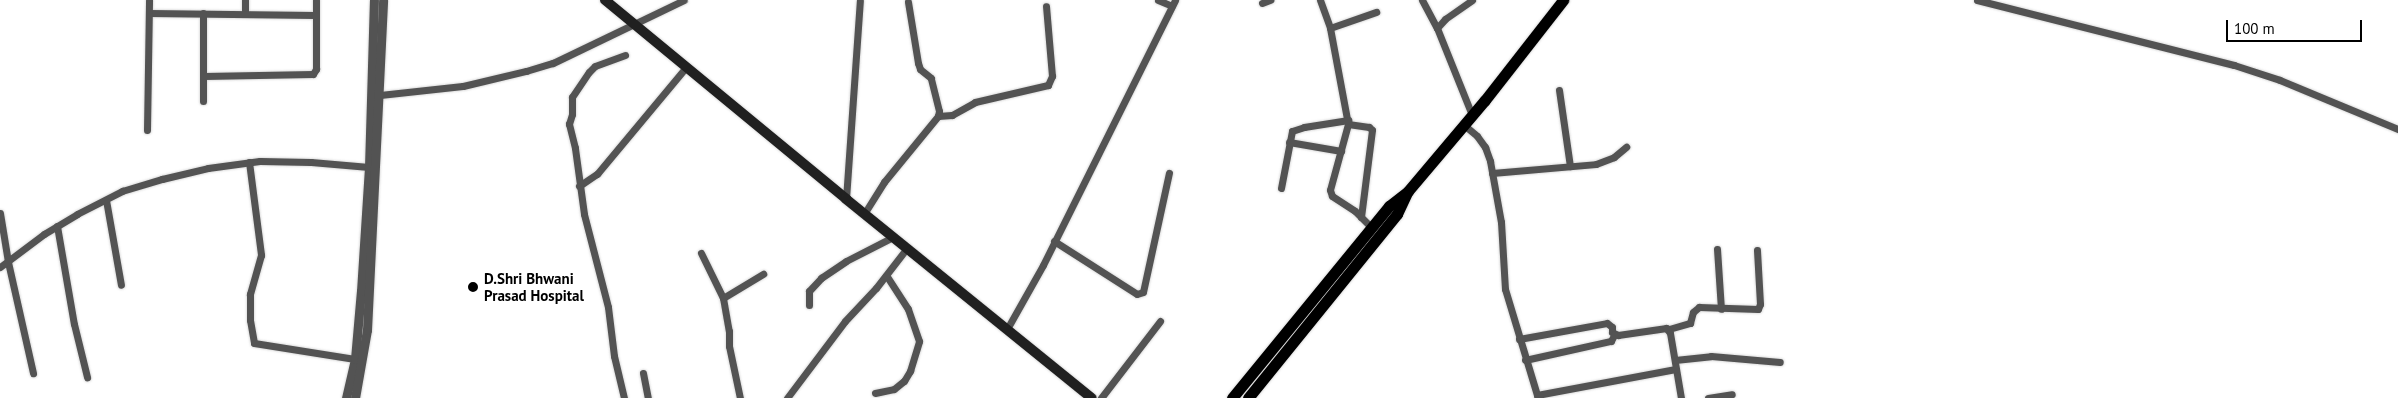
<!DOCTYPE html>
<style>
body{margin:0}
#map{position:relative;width:2398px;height:398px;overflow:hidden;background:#fff;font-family:"PT Sans",sans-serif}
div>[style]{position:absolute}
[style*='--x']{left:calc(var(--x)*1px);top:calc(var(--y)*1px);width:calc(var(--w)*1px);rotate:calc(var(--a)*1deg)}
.roads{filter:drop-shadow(0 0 1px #dbdbdb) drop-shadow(0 0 1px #dbdbdb)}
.minor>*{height:7px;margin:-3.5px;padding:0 3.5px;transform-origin:3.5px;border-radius:3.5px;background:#535353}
.tertiary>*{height:9px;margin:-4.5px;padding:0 4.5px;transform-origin:4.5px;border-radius:4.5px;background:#535353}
.secondary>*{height:10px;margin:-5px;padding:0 5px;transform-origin:5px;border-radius:5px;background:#202020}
.primary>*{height:11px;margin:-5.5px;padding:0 5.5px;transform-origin:5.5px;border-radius:5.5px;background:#000}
.dots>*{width:14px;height:14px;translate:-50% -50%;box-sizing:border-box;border:2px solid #fff;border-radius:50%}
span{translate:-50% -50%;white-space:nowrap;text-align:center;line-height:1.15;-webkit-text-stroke:5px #fff;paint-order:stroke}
.poi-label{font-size:15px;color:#000;font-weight:700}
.left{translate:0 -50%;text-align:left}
.scale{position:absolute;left:2226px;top:20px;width:136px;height:22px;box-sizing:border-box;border:2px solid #000;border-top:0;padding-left:6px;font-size:15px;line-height:18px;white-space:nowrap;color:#000;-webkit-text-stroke:4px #fff;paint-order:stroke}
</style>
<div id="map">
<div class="roads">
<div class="minor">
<i style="--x:245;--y:0;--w:13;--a:90"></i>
<i style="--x:1158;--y:0;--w:15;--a:23"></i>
<i style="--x:1320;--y:0;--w:30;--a:70"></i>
<i style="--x:1330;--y:28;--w:49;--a:-19.2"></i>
<i style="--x:1422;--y:0;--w:32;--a:62"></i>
<i style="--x:1437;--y:28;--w:94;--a:68.1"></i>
<i style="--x:1977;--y:0;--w:265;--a:14.2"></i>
<i style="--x:2234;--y:65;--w:48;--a:18.1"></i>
<i style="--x:2280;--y:80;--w:128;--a:22.6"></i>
<i style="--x:1262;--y:3;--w:9;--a:-21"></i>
<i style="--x:149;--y:13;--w:166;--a:0.7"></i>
<i style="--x:1330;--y:28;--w:98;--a:79.4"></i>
<i style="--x:1348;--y:124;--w:68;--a:105.3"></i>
<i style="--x:1330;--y:190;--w:6;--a:72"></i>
<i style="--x:1332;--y:196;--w:27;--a:33"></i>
<i style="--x:1355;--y:211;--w:23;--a:45"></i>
<i style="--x:1437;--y:28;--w:12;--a:-48"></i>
<i style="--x:1445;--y:19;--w:33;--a:-35"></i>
<i style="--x:204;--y:76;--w:109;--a:-1.1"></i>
<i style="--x:313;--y:74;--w:6;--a:-59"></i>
<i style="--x:316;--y:69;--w:69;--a:-90"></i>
<i style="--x:1559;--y:90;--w:77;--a:81.8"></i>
<i style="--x:380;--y:95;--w:83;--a:-6.2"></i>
<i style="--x:463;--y:86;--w:65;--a:-13.4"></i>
<i style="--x:526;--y:71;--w:28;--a:-17"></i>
<i style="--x:553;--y:63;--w:145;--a:-25.7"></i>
<i style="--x:203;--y:101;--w:88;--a:-90"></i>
<i style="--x:938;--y:116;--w:14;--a:-4"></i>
<i style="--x:952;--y:115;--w:26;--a:-29"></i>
<i style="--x:975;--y:102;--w:75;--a:-13.1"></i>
<i style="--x:1048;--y:85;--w:10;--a:-66"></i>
<i style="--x:1052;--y:76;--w:70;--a:-94.9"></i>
<i style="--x:1348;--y:124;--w:21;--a:8"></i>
<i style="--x:1369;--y:127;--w:4;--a:45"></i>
<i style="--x:1372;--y:130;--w:88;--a:97.2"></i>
<i style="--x:1464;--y:125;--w:17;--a:40"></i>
<i style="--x:1477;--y:136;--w:14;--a:54"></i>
<i style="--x:1485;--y:147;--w:15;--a:70"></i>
<i style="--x:1490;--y:161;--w:62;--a:79.8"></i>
<i style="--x:1501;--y:222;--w:67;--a:86.6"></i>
<i style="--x:1505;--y:289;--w:114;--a:73.2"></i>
<i style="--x:147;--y:130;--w:130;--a:-89.1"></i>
<i style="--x:1289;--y:142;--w:53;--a:9.8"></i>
<i style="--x:249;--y:162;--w:94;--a:82.6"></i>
<i style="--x:261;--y:255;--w:41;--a:105.8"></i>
<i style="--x:250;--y:294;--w:26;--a:90"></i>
<i style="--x:250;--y:320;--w:23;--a:80"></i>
<i style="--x:254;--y:343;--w:102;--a:9"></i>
<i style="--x:1492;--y:173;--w:104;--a:-4.9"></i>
<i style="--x:1596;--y:164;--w:19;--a:-21"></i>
<i style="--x:1614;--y:157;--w:16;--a:-40"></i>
<i style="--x:579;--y:186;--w:22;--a:-34"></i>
<i style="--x:597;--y:174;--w:139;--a:-50.2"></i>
<i style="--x:1281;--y:188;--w:58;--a:-79.1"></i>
<i style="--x:1292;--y:131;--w:13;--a:-18"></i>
<i style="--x:1304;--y:127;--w:45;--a:-9"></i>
<i style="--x:846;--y:199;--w:199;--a:-86"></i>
<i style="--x:106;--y:200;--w:86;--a:80"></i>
<i style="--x:0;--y:213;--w:50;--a:80.7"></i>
<i style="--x:8;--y:262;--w:114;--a:77.3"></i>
<i style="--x:864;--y:214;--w:38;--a:-58"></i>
<i style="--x:884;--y:182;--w:85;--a:-50.7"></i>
<i style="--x:938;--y:116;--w:5;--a:-79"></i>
<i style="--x:939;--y:111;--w:34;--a:-104"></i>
<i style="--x:931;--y:78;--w:14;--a:-141"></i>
<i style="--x:920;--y:69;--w:6;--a:-108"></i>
<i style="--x:918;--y:63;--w:62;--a:-99.3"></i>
<i style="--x:57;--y:226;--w:99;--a:80.2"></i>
<i style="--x:74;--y:324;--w:55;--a:76.2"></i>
<i style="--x:1054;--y:241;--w:98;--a:32.6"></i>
<i style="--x:1137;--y:294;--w:6;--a:-18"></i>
<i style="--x:1143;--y:292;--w:122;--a:-77.7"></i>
<i style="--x:1717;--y:249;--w:60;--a:86.2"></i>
<i style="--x:701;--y:253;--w:50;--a:63.9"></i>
<i style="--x:723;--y:298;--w:34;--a:80"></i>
<i style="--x:729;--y:331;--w:15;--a:90"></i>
<i style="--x:729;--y:346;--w:53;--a:78.1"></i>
<i style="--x:0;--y:267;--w:55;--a:-36.9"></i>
<i style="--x:44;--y:234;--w:39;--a:-31"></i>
<i style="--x:77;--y:214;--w:51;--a:-27.1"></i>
<i style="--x:122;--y:191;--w:42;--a:-16.7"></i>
<i style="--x:162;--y:179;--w:47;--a:-13.4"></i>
<i style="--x:208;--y:168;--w:52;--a:-7.7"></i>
<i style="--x:260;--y:161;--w:51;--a:1.1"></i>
<i style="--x:311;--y:162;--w:58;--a:4.9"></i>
<i style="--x:723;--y:298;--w:47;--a:-31"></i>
<i style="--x:809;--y:305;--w:14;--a:-90"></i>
<i style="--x:809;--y:291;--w:18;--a:-47"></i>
<i style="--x:821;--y:278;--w:30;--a:-34"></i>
<i style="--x:846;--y:261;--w:53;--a:-27.1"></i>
<i style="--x:1007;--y:329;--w:73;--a:-60.6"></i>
<i style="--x:1043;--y:265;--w:296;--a:-63.5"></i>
<i style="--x:1669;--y:329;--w:22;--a:-16"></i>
<i style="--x:1690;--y:323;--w:11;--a:-75"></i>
<i style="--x:1693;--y:312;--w:8;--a:-40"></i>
<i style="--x:1699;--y:307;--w:59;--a:1.9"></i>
<i style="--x:1758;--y:309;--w:5;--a:-68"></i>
<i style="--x:1760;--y:304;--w:54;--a:-93.2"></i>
<i style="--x:1519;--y:339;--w:89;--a:-10.3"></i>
<i style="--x:1607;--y:323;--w:6;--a:39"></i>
<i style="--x:1612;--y:327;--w:5;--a:90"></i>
<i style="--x:1612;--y:332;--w:7;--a:27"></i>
<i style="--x:1618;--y:335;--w:49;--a:-8.3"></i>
<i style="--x:1666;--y:328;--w:6;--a:51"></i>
<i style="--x:1670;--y:333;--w:66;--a:80.4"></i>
<i style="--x:1525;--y:360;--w:88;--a:-12.5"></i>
<i style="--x:1611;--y:341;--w:7;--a:-63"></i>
<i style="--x:1675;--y:360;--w:36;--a:-6"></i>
<i style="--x:1711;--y:356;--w:69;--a:5"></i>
<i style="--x:643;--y:373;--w:25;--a:79"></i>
<i style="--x:875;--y:393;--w:19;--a:-12"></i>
<i style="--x:894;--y:389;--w:13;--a:-39"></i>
<i style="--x:904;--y:381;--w:12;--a:-59"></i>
<i style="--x:910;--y:371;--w:31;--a:-73"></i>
<i style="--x:919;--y:341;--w:34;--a:-109"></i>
<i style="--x:908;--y:309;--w:40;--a:-122.9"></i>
<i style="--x:1537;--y:395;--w:141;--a:-10.6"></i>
<i style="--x:624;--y:398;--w:43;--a:-103.4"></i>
<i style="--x:614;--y:356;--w:49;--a:-97"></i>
<i style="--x:608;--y:307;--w:96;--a:-104.5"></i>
<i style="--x:584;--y:214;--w:67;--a:-97.8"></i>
<i style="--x:575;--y:148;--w:25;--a:-104"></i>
<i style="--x:569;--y:124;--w:10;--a:-73"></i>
<i style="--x:572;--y:114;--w:17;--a:-90"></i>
<i style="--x:572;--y:97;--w:30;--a:-56"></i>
<i style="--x:589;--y:72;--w:8;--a:-45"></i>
<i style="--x:595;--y:66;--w:32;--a:-20"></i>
<i style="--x:787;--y:398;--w:96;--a:-53"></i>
<i style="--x:845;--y:321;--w:45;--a:-46.8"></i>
<i style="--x:876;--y:288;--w:51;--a:-52.2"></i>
<i style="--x:1101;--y:398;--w:97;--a:-52.5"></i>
<i style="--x:1708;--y:398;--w:24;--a:-9"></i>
</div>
<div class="tertiary">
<i style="--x:346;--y:398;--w:40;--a:-77"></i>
<i style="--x:355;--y:359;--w:68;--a:-85"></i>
<i style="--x:361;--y:291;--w:124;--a:-86.3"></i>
<i style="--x:369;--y:167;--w:167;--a:-88.3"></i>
<i style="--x:355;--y:398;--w:69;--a:-80"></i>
<i style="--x:367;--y:330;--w:330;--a:-87.2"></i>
</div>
<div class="secondary">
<i style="--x:605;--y:0;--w:313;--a:39.5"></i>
<i style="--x:846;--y:199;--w:316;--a:39"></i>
</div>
<div class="primary">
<i style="--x:1232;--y:398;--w:248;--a:-50.7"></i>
<i style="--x:1389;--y:206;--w:24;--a:-38"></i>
<i style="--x:1408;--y:191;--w:119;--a:-49.8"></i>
<i style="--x:1485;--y:100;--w:127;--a:-52"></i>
<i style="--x:1248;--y:398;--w:237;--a:-51"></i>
<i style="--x:1397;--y:214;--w:23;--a:-65"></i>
</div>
</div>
<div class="dots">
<i style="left:473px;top:287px;background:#000"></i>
</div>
<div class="poi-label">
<span class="left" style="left:484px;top:287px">D.Shri Bhwani<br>Prasad Hospital</span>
</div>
<div class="scale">100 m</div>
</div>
